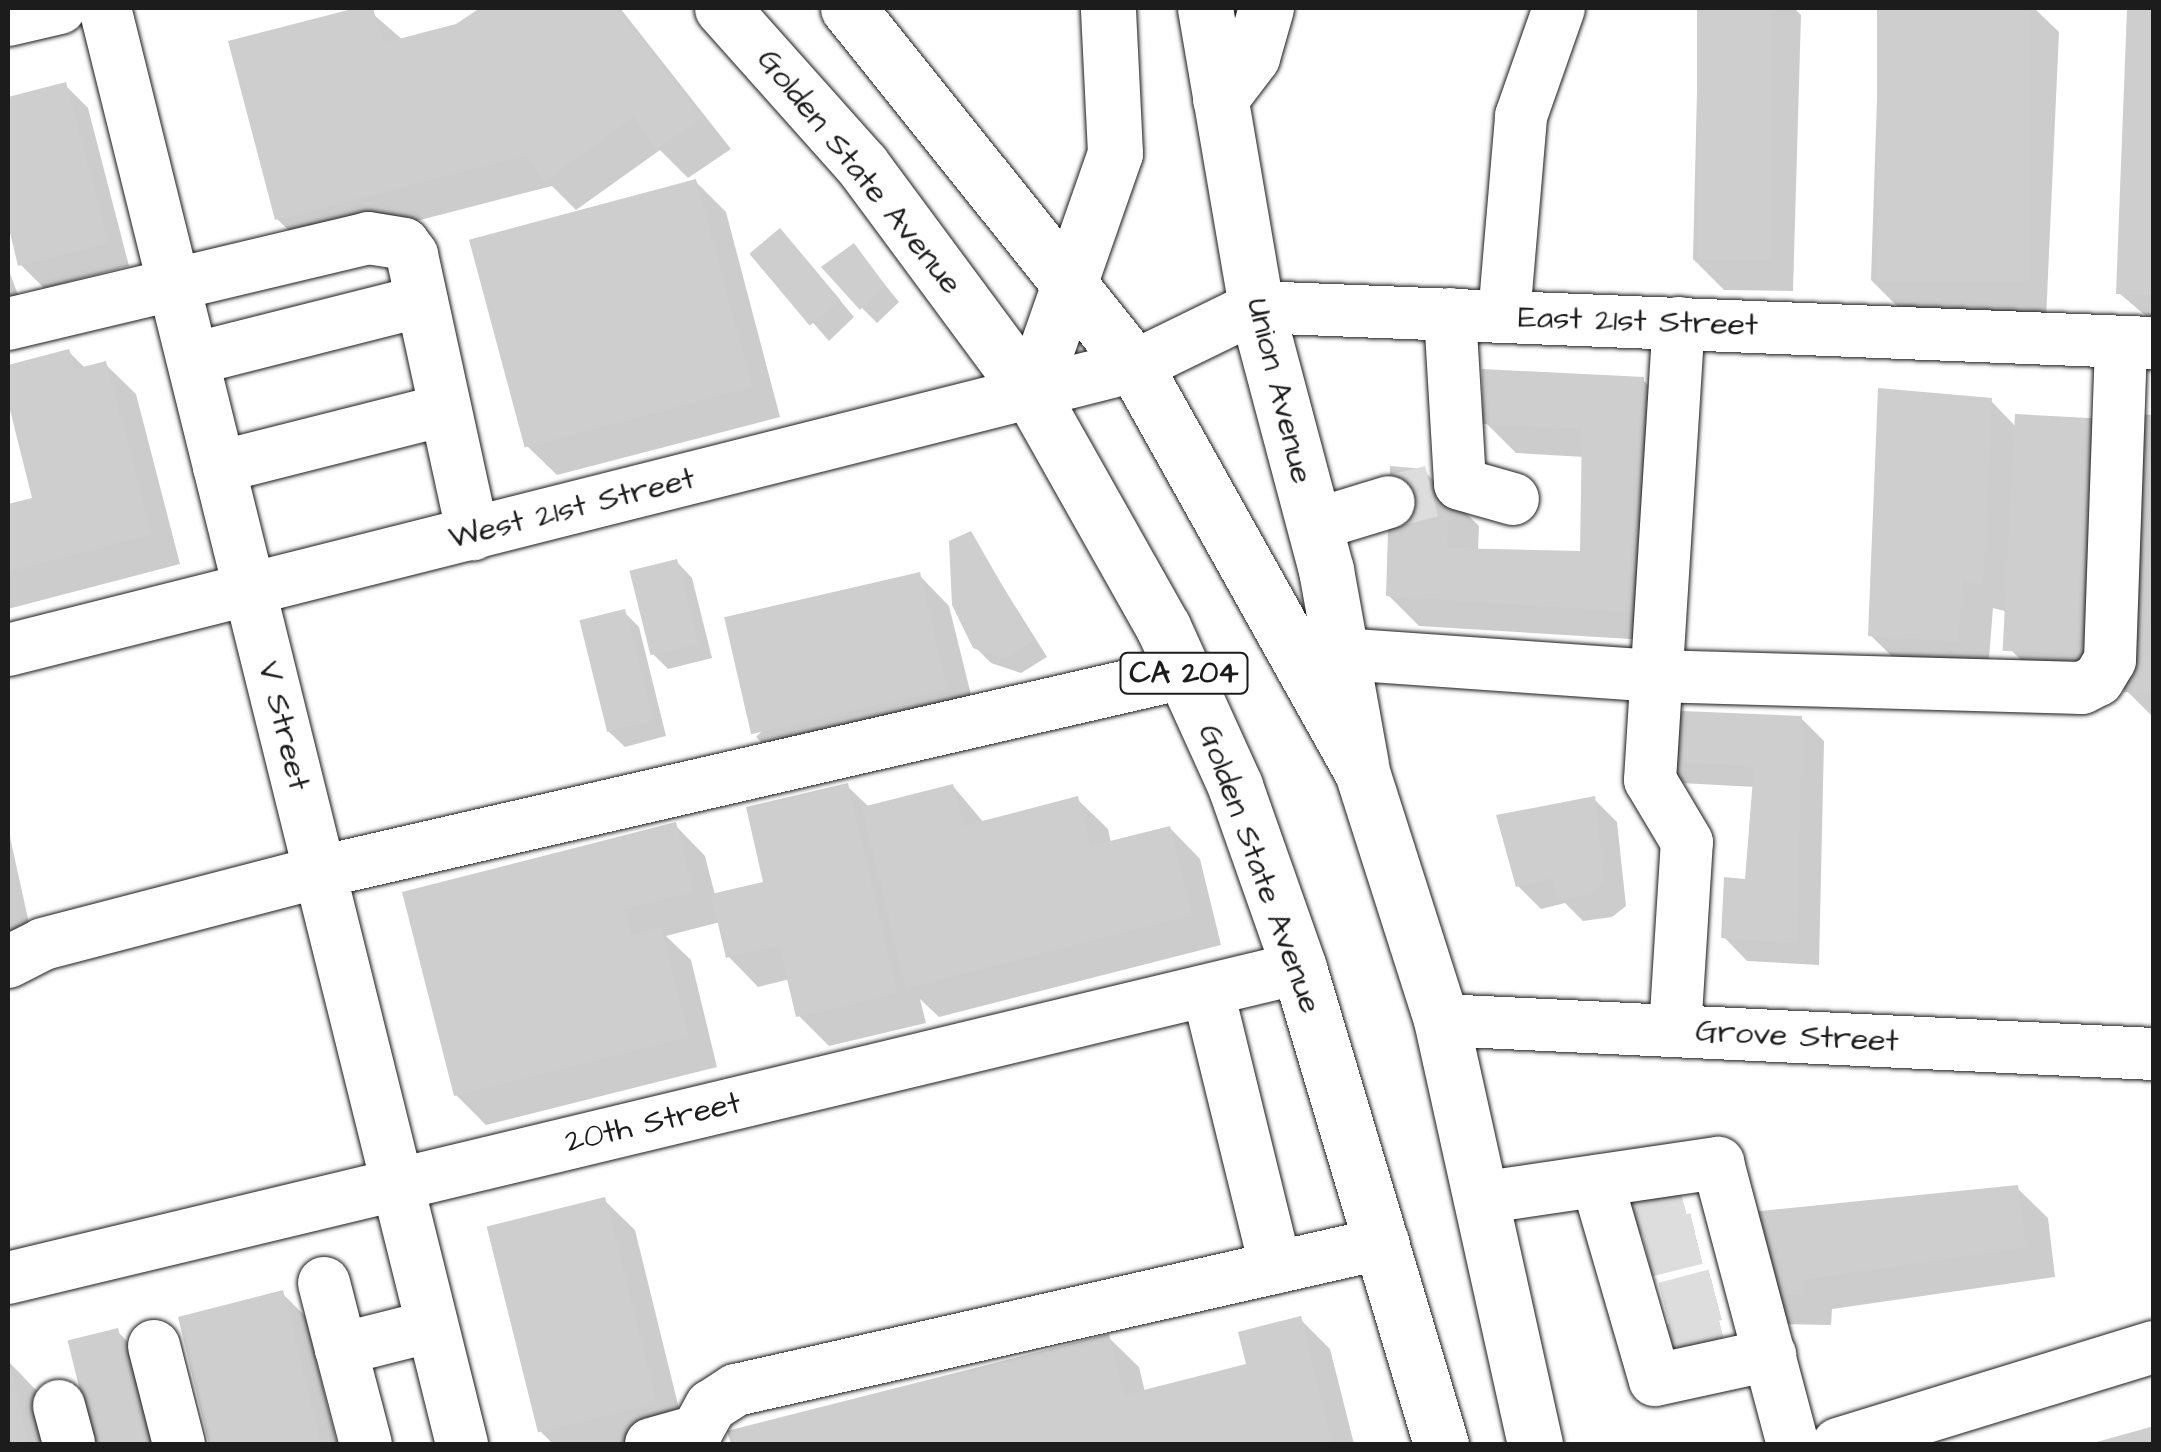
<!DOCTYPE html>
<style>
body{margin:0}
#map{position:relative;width:2161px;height:1452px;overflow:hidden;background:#fff;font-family:"Architects Daughter",sans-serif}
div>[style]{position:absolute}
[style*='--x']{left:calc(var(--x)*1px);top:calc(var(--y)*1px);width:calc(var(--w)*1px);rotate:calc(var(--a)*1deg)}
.shadow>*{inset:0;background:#0003}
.building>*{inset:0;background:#cecece;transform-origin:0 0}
.minor-tunnel>*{height:52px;margin-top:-26px;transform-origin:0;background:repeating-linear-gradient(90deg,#ddd 0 52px,transparent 0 78px)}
.roads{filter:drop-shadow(0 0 2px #1c1c1c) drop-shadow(0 0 2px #1c1c1c)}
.minor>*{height:52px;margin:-26px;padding:0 26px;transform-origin:26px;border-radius:26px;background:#fff}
.major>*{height:55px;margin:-27.5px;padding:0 27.5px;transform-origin:27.5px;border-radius:27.5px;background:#fff}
.highway>*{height:55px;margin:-27.5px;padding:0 27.5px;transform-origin:27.5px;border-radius:27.5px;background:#fff}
span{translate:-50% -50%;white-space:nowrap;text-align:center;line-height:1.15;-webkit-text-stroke:8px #fff;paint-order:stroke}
.shield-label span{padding:2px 8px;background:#fff;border:2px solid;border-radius:8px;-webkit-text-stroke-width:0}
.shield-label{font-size:30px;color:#1c1c1c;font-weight:700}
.street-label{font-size:32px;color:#1c1c1c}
.frame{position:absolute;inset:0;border:10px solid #1c1c1c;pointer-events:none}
</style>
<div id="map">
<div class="shadow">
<i style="clip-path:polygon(366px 8px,403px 40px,457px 26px,485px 8px,620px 8px,731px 149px,688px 178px,660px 150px,576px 210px,552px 186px,308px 249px,277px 219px,231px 42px)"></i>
<i style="clip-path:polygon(1699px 8px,1794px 8px,1801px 15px,1793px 291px,1724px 290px,1693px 259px)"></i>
<i style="clip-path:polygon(1880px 8px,2034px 8px,2059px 32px,2046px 320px,1901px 310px,1871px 280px)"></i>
<i style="clip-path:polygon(2154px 13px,2154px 323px,2119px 293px)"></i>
<i style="clip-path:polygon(65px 85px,88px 108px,129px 266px,44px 288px,21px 265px,8px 214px,8px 100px)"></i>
<i style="clip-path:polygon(696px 182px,726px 212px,780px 417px,557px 475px,526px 445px)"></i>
<i style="clip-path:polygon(854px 246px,899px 302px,877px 323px,862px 308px)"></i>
<i style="clip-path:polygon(795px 247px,854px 317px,829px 341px,756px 257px)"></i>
<i style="clip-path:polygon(8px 268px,24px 311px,8px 315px)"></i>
<i style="clip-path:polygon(69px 352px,86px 369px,105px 364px,136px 394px,180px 564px,8px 609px,8px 507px,35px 500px,8px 368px)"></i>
<i style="clip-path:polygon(1643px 380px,1673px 410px,1663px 641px,1419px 626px,1388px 595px,1424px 471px,1479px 526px,1478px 551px,1582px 554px,1584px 457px,1516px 453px,1486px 423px)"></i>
<i style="clip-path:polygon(1991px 401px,2017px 428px,2114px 676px,2034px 673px,2011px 650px,2012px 613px,1993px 608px,1988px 671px,1901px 665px,1870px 635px)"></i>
<i style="clip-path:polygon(2154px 417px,2154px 718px,2127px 691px)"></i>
<i style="clip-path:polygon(970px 534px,1047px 657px,1021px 673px,991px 663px,975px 647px)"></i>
<i style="clip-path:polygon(677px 562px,692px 578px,712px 658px,668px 669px,653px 654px)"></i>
<i style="clip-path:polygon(919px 575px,949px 606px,977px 719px,787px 767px,756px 737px)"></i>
<i style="clip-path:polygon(624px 612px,639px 627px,666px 736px,625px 747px,609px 732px)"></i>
<i style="clip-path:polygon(1801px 718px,1824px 741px,1819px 965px,1747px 961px,1724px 937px,1748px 882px,1755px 787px,1681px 783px,1658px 760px)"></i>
<i style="clip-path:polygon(847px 786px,869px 807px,953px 786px,984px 823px,1077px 799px,1108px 829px,1111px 843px,1170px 828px,1200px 859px,1221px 945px,939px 1017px,920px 999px,926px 1023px,829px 1046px,799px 1016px,790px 979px,758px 987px,728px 956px,720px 922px,666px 936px,691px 960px,717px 1067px,486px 1125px,456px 1095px,675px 825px,705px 856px,715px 895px,766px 884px)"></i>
<i style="clip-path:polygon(1594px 799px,1617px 822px,1626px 906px,1612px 917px,1583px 921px,1565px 903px,1541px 909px,1518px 886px)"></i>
<i style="clip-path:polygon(8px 828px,38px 964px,8px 971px)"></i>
<i style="clip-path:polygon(2017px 1188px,2048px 1218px,2055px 1277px,1832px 1309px,1831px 1325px,1775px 1324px,1745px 1293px)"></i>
<i style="clip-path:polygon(604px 1200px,635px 1230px,685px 1433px,637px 1444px,553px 1444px,540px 1431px)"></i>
<i style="clip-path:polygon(282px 1293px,305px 1316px,337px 1444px,212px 1444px,181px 1318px)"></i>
<i style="clip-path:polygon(1300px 1319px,1330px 1349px,1354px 1444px,733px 1444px,730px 1433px,1108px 1337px,1139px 1367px,1145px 1392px,1249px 1366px)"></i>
<i style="clip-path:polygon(117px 1331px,140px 1354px,163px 1444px,96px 1444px,71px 1342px)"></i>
<i style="clip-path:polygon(8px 1361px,37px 1391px,50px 1444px,8px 1444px)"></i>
</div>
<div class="building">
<i style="clip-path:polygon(356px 8px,373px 8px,383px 43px,456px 24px,480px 8px,616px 8px,703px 118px,656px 149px,634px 117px,544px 182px,527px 155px,275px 220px,228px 41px)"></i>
<i style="left:1697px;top:8px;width:74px;height:252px"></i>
<i style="left:1877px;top:8px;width:152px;height:273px"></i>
<i style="clip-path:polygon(2127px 9px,2154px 10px,2154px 295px,2116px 294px)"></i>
<i style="clip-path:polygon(66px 82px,108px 243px,18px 266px,8px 224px,8px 97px)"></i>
<i style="left:696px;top:179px;width:215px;height:235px;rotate:75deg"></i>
<i style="left:780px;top:228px;width:94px;height:40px;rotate:50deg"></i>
<i style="clip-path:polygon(854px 243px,885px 285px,860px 310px,821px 267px)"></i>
<i style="clip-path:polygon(69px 349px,75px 369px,106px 361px,151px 534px,8px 572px,8px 504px,32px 498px,8px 402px,8px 365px)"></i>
<i style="clip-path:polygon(1482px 369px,1644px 377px,1633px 612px,1386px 596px,1390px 466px,1426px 469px,1423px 490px,1450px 493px,1447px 548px,1580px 551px,1582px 429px,1483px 424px)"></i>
<i style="clip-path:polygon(1878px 388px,1992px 398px,1983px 585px,1963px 580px,1958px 642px,1868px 636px)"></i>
<i style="left:2015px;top:414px;width:84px;height:237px;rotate:3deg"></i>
<i style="clip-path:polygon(2132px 414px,2154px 415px,2154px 693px,2124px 692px)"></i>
<i style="clip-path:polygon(971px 531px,1034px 641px,1004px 659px,973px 648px,952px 605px,949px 541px)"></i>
<i style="left:677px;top:559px;width:87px;height:49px;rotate:76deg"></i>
<i style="left:920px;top:572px;width:120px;height:201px;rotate:77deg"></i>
<i style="left:625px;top:609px;width:115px;height:47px;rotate:76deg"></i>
<i style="clip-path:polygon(1657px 710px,1802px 716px,1797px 943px,1721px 938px,1724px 877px,1745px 879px,1754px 766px,1655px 761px)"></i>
<i style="clip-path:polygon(848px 783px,897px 993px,796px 1017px,779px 945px,726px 958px,711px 894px,763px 882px,746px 807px)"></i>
<i style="clip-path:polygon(953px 784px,963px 826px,1078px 796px,1090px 846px,1170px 826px,1192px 915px,906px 988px,862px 807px)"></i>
<i style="clip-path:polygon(1595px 796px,1604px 883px,1589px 895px,1557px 899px,1552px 878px,1516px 887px,1496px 815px)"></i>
<i style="clip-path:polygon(676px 822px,693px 892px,624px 909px,631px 936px,661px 927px,689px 1037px,454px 1096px,402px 892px)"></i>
<i style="clip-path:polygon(2018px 1185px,2026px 1247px,1802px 1280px,1802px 1295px,1743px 1294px,1731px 1214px)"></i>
<i style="left:605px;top:1197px;width:212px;height:122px;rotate:76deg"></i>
<i style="clip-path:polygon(283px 1290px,321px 1444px,209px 1444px,178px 1317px)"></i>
<i style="clip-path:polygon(1301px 1316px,1332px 1444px,731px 1444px,727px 1431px,1109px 1334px,1124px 1395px,1246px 1364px,1238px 1332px)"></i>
<i style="left:118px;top:1328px;width:120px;height:52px;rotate:76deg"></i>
<i style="clip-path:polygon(8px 1363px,9px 1363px,29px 1444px,8px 1444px)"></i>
<i style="clip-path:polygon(2154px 1426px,2154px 1444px,2093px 1444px,2093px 1443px)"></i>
</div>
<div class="minor-tunnel">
<i style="--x:1389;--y:502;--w:44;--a:-14.3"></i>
<i style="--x:1632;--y:1211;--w:69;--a:-14.2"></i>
<i style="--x:1646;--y:1251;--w:67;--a:-13.8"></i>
<i style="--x:1665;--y:1308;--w:63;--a:-14.7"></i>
<i style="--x:1673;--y:1350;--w:65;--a:-14.3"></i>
</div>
<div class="roads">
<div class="minor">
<i style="--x:105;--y:8;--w:1480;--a:76.04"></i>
<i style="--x:8;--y:20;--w:53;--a:-13"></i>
<i style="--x:1450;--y:314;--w:170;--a:86.6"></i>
<i style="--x:1460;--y:484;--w:55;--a:15.8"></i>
<i style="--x:1504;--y:316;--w:201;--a:-85.1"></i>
<i style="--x:1521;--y:116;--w:114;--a:-70.6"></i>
<i style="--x:8;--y:324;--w:370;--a:-13.4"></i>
<i style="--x:368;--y:238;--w:36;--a:9"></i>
<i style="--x:404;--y:244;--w:14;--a:54"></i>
<i style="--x:412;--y:255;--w:286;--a:77.7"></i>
<i style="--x:193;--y:359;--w:236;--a:-14.2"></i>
<i style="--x:219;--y:467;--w:232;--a:-14.2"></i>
<i style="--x:1314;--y:525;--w:78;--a:-17"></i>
<i style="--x:8;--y:650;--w:1162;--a:-14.14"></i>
<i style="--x:1135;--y:366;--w:135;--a:-26"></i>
<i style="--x:1256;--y:307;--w:899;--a:2.3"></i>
<i style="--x:1341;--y:654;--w:313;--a:4"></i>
<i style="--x:1653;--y:676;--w:429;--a:1.6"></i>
<i style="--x:2082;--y:688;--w:18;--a:-27"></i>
<i style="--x:2098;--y:680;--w:23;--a:-59"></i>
<i style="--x:2110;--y:660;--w:318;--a:-88"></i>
<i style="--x:8;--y:962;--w:39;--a:-27"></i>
<i style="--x:43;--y:944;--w:286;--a:-14.6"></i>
<i style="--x:320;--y:872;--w:887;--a:-12.97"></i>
<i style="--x:1208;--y:992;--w:284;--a:76.2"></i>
<i style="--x:1441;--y:1020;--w:714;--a:2.73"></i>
<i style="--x:1675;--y:1031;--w:189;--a:-86.4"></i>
<i style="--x:1687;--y:842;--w:72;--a:-120.8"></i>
<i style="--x:1650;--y:780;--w:458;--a:-86.4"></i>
<i style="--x:1597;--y:1181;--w:207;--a:73.8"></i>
<i style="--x:1655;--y:1380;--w:118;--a:-12.3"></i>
<i style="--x:1480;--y:1198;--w:241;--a:-8.4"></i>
<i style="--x:1718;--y:1163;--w:291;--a:75.1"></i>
<i style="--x:8;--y:1278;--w:1328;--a:-13.5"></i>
<i style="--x:324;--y:1283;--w:68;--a:75.6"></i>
<i style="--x:341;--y:1349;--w:94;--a:-14.2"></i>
<i style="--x:154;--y:1346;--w:101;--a:75.7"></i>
<i style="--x:341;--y:1349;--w:98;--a:75.3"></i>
<i style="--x:59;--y:1406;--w:39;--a:75"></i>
<i style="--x:651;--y:1444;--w:48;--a:-15.8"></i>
<i style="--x:697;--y:1431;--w:29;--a:-61"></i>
<i style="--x:711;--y:1406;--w:30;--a:-33"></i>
<i style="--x:736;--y:1390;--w:664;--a:-12.78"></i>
<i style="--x:1838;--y:1444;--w:331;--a:-17.1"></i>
</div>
<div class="major">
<i style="--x:1205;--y:8;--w:303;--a:80.3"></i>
<i style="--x:1256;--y:307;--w:272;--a:75.1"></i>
<i style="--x:1326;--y:570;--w:198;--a:79.8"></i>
<i style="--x:1220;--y:99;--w:53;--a:-52.7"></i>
<i style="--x:1252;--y:57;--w:51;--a:-74.1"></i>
<i style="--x:1031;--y:393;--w:254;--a:-70.7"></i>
<i style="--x:1115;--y:153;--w:145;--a:-92.8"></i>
</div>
<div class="highway">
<i style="--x:722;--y:8;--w:210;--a:48.3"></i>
<i style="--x:862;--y:165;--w:284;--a:53.5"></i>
<i style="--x:1031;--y:393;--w:269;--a:60.6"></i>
<i style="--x:1163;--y:627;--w:175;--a:65.6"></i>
<i style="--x:1235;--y:786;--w:193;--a:70.6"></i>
<i style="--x:1299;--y:968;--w:497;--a:73.4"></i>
<i style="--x:848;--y:8;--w:459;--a:51.3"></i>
<i style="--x:1135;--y:366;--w:465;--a:60.8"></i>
<i style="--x:1362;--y:772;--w:260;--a:72.3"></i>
<i style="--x:1441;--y:1020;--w:434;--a:77.5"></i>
</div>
</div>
<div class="shield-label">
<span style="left:1184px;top:673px">CA 204</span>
</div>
<div class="street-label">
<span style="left:859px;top:172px;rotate:51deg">Golden State Avenue</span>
<span style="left:1638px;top:322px;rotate:2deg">East 21st Street</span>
<span style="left:1279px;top:391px;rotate:76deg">Union Avenue</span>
<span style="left:572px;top:509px;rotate:-14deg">West 21st Street</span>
<span style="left:283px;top:726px;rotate:76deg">V Street</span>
<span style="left:1259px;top:869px;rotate:70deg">Golden State Avenue</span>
<span style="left:1797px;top:1037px;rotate:3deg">Grove Street</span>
<span style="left:653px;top:1123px;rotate:-13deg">20th Street</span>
</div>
<div class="frame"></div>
</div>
